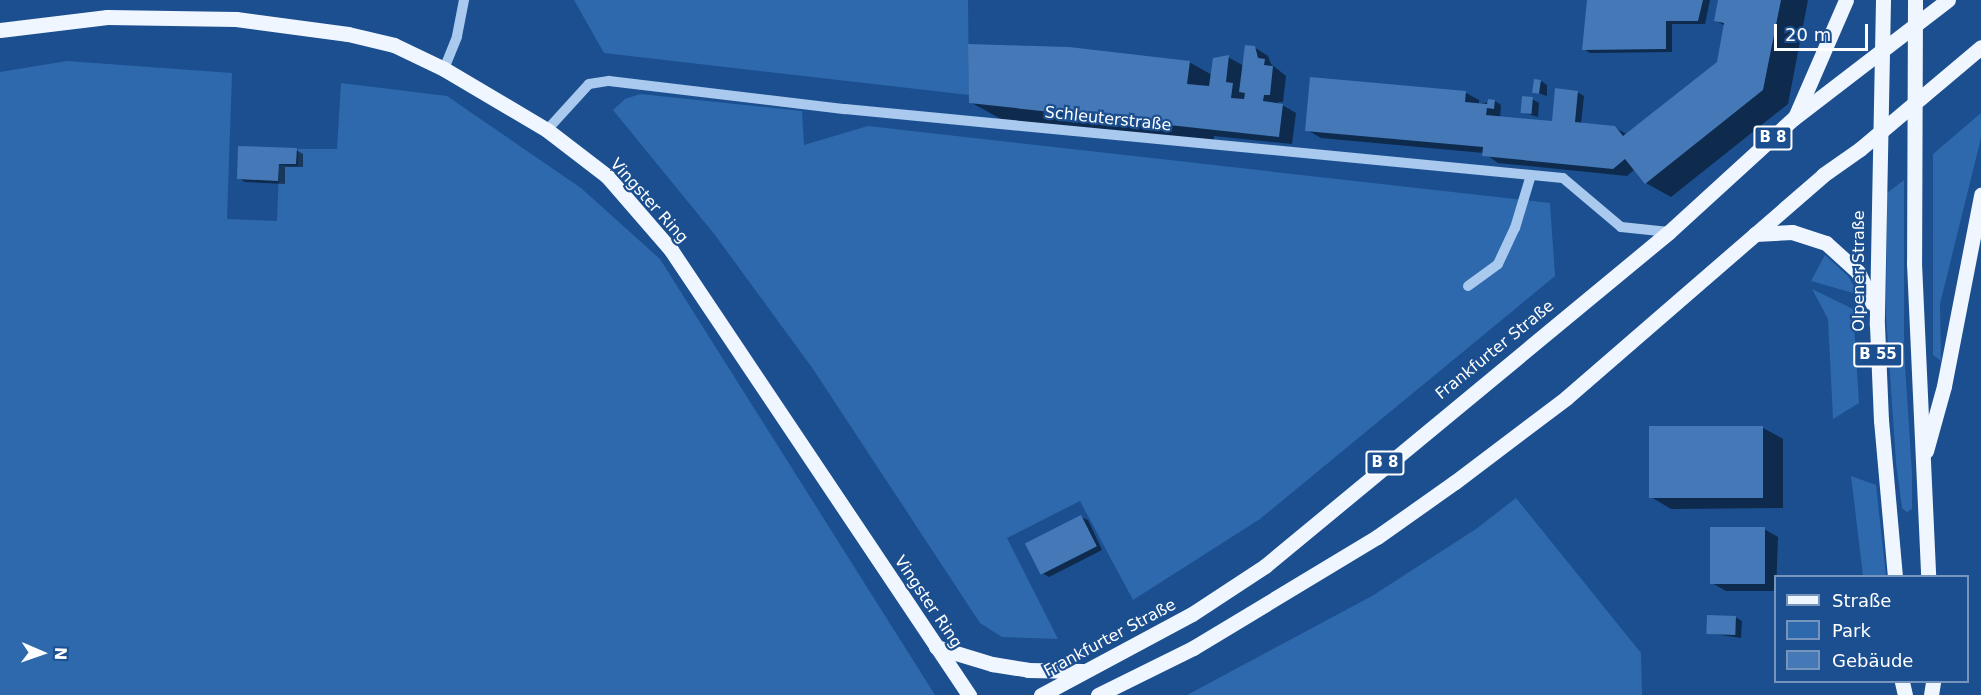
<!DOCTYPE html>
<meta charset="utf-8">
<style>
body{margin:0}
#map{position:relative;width:1981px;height:695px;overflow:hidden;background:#1b4f8f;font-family:"DejaVu Sans",sans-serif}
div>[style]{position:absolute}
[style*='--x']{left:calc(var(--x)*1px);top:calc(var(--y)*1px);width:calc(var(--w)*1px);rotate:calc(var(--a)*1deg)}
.green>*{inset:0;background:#2e69ad}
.shadow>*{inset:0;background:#0007}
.building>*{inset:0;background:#4478b7;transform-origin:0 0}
.minor>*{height:10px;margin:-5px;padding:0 5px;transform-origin:5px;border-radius:5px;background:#a9c9ee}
.major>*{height:15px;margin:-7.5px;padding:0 7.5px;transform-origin:7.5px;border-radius:7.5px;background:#f0f6ff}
span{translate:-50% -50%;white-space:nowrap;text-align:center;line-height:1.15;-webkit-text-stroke:4.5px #1b4f8f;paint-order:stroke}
.shield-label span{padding:2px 4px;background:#1b4f8f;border:2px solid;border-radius:4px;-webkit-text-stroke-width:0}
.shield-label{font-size:15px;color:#fff;font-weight:700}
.street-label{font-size:16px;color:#fff}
.legend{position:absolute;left:1774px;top:575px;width:195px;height:108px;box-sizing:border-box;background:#1b4f8f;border:2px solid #7695bc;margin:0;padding:8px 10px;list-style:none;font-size:18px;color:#fff}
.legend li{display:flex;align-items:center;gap:12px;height:30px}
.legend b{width:30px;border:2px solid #7695bc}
.north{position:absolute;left:12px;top:623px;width:60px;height:60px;-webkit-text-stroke:4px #1b4f8f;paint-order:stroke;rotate:92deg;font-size:16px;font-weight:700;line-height:24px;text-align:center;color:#fff}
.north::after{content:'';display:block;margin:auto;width:21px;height:27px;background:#fff;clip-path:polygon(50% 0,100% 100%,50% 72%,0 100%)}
.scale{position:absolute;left:1774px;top:24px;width:94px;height:27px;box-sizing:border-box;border:3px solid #fff;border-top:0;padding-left:8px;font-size:18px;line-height:21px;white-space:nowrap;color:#fff;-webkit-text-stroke:4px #1b4f8f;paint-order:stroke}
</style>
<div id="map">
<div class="green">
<i style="clip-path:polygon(574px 0,968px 0,969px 95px,604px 53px)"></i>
<i style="clip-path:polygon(67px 61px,232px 73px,227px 219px,277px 221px,279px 165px,298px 166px,298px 149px,337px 149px,341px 83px,447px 96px,581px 188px,660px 259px,935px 695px,0 695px,0 72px)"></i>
<i style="clip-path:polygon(640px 94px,802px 111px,804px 145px,868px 126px,1550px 203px,1555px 276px,1260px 519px,1133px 600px,1080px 501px,1007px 538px,1058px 639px,1002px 637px,980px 623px,813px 369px,715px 235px,613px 110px,625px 99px)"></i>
<i style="clip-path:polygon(1981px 113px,1981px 138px,1940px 304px,1941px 361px,1933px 355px,1933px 154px)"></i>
<i style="clip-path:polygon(1904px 180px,1904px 349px,1912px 474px,1912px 509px,1907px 512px,1902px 508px,1896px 463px,1886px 315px,1887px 193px)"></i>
<i style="clip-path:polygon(1825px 255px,1848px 276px,1854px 286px,1853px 293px,1811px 281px)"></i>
<i style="clip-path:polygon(1812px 289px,1853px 309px,1859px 403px,1833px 419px,1828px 319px)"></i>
<i style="clip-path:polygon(1851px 476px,1876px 485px,1886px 576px,1863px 576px)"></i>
<i style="clip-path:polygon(1516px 498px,1641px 653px,1642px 695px,1187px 695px,1372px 596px,1476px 529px)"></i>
</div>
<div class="shadow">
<i style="clip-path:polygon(1588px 0,1710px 0,1705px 24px,1672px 24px,1672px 52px,1590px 53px,1584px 49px)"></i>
<i style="clip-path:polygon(1719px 0,1808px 0,1788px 104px,1671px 197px,1646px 183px,1635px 169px,1627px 176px,1498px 163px,1484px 153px,1321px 138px,1307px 130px,1466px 93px,1479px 100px,1479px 104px,1495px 101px,1501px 105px,1500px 118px,1553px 122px,1577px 92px,1584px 96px,1581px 124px,1614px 127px,1628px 135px,1718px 62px,1725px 26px,1715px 20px)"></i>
<i style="clip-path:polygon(1254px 47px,1268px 56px,1271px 64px,1286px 76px,1283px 102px,1277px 102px,1296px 113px,1292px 144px,1214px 136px,1213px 143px,1001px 119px,970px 102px,1189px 62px,1212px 75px,1228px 57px,1244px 66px)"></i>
<i style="clip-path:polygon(1541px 81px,1547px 85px,1547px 96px,1535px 92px)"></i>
<i style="clip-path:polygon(1532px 99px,1539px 103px,1538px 117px,1522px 112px)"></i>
<i style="clip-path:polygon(296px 150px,303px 154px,303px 167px,285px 167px,285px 184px,245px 182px,239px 178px)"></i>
<i style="clip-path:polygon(1763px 428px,1783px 439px,1783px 508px,1671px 509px,1651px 497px)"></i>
<i style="clip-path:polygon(1081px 517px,1088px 520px,1102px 550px,1049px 577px,1042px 573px)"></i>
<i style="clip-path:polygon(1764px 529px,1778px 537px,1776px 591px,1726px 591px,1712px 583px)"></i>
<i style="clip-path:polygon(1735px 617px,1742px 621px,1741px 638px,1708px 633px)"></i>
</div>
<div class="building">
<i style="clip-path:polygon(1587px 0,1703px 0,1698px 21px,1666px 21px,1666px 49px,1582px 50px)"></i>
<i style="clip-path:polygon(1718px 0,1781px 0,1763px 90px,1645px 184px,1625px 159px,1613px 169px,1482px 156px,1483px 147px,1305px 131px,1310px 77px,1466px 91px,1465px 102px,1487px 104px,1488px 99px,1495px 100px,1494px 109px,1487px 108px,1486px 115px,1552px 121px,1555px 88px,1578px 91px,1575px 122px,1615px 126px,1623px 136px,1717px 62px,1724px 23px,1714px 21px)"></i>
<i style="clip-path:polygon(968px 44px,1069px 47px,1190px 61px,1187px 84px,1209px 86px,1213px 58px,1229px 55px,1226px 82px,1233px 83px,1231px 98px,1244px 99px,1245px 93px,1239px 92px,1245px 45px,1255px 46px,1258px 58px,1265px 59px,1264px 65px,1273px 66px,1270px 95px,1264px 95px,1263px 101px,1283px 104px,1279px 137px,969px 103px)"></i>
<i style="left:1534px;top:79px;width:7px;height:14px;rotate:8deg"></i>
<i style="left:1522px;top:96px;width:11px;height:17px;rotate:5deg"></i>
<i style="clip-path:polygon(238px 146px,297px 148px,296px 164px,279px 164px,278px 181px,237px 179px)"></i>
<i style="left:1649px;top:426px;width:114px;height:72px"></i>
<i style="left:1081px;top:515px;width:35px;height:63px;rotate:63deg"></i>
<i style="left:1765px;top:527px;width:57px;height:55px;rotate:90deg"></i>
<i style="left:1707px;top:615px;width:29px;height:19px;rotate:2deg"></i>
</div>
<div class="minor">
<i style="--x:444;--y:69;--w:35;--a:-68"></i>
<i style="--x:457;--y:36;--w:37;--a:-79"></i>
<i style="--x:547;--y:130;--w:62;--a:-47.6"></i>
<i style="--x:589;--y:84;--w:20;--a:-9"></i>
<i style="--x:609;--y:81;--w:238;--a:6.8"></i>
<i style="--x:845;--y:109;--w:721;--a:5.49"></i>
<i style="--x:1563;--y:178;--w:76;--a:40.2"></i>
<i style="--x:1621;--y:227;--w:48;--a:5.9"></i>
<i style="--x:1468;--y:286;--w:37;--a:-36"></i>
<i style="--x:1498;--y:264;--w:40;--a:-65"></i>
<i style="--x:1515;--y:228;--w:55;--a:-73.2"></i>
</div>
<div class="major">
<i style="--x:1883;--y:0;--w:325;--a:91.1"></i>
<i style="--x:1877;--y:325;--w:95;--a:87.6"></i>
<i style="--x:1881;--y:420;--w:157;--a:84.9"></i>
<i style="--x:1915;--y:0;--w:263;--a:90.2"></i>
<i style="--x:1914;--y:263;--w:313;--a:87.4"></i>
<i style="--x:0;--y:30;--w:108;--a:-6.9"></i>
<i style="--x:107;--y:17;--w:129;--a:0.9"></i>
<i style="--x:236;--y:19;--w:113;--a:7.6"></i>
<i style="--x:348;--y:34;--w:47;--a:13.4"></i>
<i style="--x:394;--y:45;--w:55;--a:25.6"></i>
<i style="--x:444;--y:69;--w:120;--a:30.6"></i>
<i style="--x:547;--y:130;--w:76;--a:37.5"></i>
<i style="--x:607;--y:176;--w:98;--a:49.1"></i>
<i style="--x:671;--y:250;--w:536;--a:56.19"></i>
<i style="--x:1796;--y:115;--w:125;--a:-66.5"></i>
<i style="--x:1755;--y:234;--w:37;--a:-3"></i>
<i style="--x:1792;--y:232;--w:36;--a:18"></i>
<i style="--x:1826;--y:243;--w:43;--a:42.2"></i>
<i style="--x:1858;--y:272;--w:35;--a:65"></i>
<i style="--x:1926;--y:451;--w:67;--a:-74.5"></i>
<i style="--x:1944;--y:386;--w:195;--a:-79"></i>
<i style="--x:936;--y:647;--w:59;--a:16.9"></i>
<i style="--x:992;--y:664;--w:36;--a:9"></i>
<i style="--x:1028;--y:670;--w:54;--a:1.1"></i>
<i style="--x:1902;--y:682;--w:13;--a:77"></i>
<i style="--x:1041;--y:695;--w:171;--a:-28.2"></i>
<i style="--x:1192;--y:614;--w:87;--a:-33.3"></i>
<i style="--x:1265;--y:566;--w:524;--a:-39.58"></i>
<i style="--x:1669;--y:232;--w:169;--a:-42.4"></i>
<i style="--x:1794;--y:118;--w:194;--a:-37.5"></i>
<i style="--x:1098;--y:695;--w:106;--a:-26.3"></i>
<i style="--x:1193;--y:648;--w:215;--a:-31.1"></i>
<i style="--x:1377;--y:537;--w:95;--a:-35.2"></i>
<i style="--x:1455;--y:482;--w:139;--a:-37.1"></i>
<i style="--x:1566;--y:398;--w:340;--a:-40.9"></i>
<i style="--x:1823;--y:175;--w:45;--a:-35.1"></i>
<i style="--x:1860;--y:149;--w:158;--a:-40.1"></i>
<i style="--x:1931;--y:695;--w:13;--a:-81"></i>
</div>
<div class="shield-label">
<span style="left:1773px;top:138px">B 8</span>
<span style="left:1878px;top:355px">B 55</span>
<span style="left:1385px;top:463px">B 8</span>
</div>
<div class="street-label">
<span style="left:1108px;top:119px;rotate:6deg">Schleuterstraße</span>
<span style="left:649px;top:201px;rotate:48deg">Vingster Ring</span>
<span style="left:1859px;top:271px;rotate:-90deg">Olpener Straße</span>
<span style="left:1495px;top:350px;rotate:-39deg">Frankfurter Straße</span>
<span style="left:928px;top:602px;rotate:56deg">Vingster Ring</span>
<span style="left:1110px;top:638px;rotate:-28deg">Frankfurter Straße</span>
</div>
<ul class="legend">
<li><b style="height:8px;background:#f0f6ff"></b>Straße</li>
<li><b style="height:16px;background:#2e69ad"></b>Park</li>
<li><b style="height:16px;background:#4478b7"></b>Gebäude</li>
</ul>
<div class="north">N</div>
<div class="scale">20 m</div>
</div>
